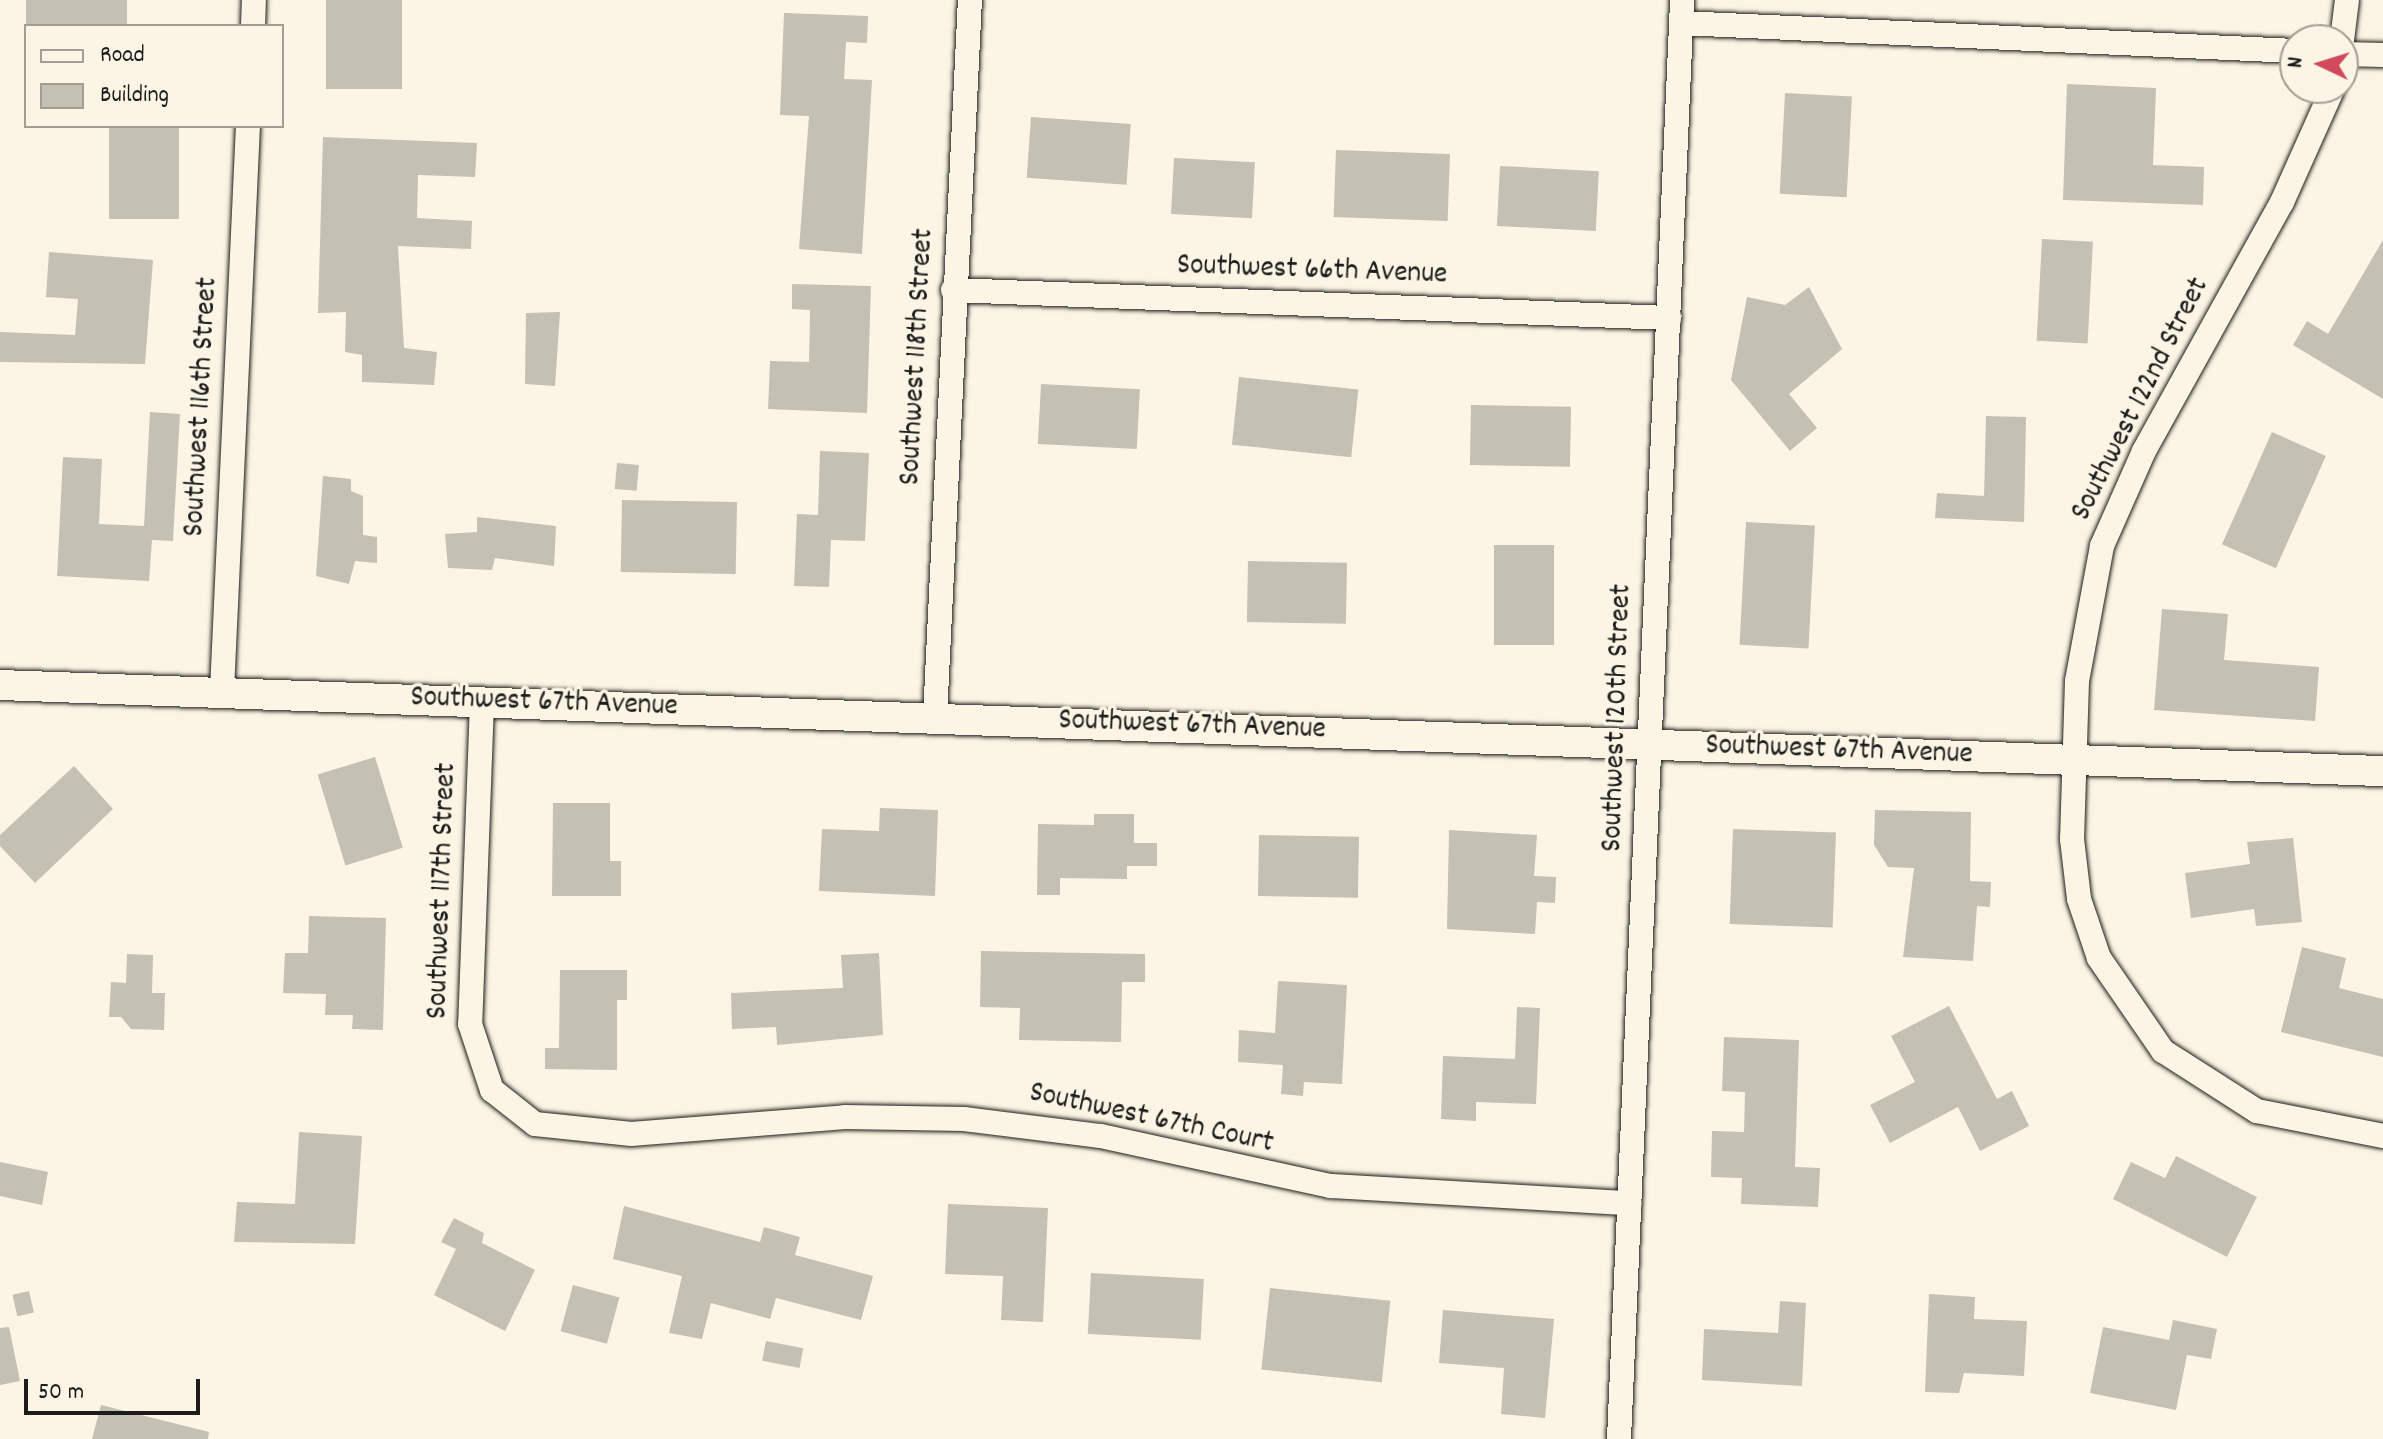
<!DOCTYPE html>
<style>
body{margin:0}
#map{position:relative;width:2383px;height:1439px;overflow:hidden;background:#fcf5e5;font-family:Dekko,sans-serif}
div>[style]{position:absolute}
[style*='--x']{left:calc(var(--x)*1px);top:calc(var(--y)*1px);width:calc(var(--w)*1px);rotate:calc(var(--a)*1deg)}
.building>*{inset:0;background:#c4c0b3;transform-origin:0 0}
.roads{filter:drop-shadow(0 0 2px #1c1c1c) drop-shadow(0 0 2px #1c1c1c)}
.minor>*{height:24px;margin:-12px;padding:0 12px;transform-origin:12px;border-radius:12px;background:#fcf5e5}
.major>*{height:30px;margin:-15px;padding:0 15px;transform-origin:15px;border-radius:15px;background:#fcf5e5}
span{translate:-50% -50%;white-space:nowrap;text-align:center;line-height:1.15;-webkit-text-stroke:7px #fcf5e5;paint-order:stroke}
.street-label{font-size:30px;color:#1c1c1c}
.legend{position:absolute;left:24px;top:24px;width:260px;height:104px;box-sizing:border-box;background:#fcf5e5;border:2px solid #a29e95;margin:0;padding:10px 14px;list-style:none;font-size:24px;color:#1c1c1c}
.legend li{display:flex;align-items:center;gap:16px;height:40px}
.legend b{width:40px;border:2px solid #a29e95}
.north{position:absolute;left:2279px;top:24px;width:80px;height:80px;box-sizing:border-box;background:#fcf5e5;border:2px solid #a29e95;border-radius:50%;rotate:274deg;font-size:22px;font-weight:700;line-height:32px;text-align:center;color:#1c1c1c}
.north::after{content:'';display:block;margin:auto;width:28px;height:36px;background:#d1495b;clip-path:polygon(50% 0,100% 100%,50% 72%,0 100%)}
.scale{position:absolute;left:24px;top:1379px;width:176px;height:36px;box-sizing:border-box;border:4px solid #1c1c1c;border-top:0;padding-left:10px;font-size:24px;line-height:28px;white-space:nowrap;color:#1c1c1c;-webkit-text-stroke:6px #fcf5e5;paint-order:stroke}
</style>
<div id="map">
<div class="building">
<i style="left:26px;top:0;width:101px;height:26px"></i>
<i style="left:326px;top:0;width:76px;height:89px"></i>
<i style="clip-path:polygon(784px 13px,868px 16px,867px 43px,846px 42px,844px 79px,872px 80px,862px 254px,799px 249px,809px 116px,780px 115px)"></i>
<i style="clip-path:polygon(2067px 84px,2156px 88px,2153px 165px,2204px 167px,2203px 205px,2063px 200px)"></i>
<i style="left:1785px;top:93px;width:67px;height:101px;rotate:3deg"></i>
<i style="left:1031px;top:117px;width:100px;height:61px;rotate:4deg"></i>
<i style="left:109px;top:126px;width:70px;height:93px"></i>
<i style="clip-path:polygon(323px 137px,477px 143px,475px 177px,418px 175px,417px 218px,472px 221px,471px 249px,398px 246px,404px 348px,437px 352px,434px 385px,362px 382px,362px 355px,345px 352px,346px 312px,318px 313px)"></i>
<i style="left:1336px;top:150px;width:114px;height:67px;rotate:2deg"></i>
<i style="left:1174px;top:158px;width:81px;height:56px;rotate:3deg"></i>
<i style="left:1500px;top:166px;width:99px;height:60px;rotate:3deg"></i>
<i style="left:2042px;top:239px;width:51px;height:102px;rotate:3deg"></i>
<i style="clip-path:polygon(2383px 240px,2383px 399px,2293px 345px,2307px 321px,2328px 334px)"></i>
<i style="clip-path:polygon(49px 252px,153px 260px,145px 364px,0 362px,0 332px,75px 335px,78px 299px,46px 297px)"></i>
<i style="clip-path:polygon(792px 284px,871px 286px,867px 413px,768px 409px,770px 361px,809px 362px,810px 310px,792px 309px)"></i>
<i style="clip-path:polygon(1809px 287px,1842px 349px,1789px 394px,1817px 428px,1790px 451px,1731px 380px,1747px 297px,1785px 305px)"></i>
<i style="clip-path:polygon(560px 312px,555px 386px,525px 384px,526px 313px)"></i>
<i style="left:1239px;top:377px;width:120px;height:68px;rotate:6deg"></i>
<i style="left:1041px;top:384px;width:99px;height:60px;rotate:3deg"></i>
<i style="left:1471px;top:405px;width:100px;height:60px;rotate:1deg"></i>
<i style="clip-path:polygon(150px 412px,180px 414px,173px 541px,152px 540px,149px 581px,57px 576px,63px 457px,102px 459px,99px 524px,144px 526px)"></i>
<i style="clip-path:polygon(1986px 416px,2026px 417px,2024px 522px,1935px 518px,1937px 493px,1984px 496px)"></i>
<i style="left:2272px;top:432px;width:59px;height:123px;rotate:24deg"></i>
<i style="clip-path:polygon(820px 451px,869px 453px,865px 541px,831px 540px,829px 587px,794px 586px,797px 514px,818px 515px)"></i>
<i style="left:617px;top:463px;width:22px;height:26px;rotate:5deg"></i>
<i style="clip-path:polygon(323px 476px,351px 479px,351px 491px,363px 496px,363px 535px,377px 537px,377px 563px,355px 561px,349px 584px,316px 576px)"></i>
<i style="left:622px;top:500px;width:115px;height:72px;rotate:1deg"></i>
<i style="clip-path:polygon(477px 517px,556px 526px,554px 566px,495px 558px,492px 570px,448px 568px,445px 534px,477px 532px)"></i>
<i style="left:1746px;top:522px;width:69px;height:123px;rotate:3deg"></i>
<i style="left:1494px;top:545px;width:60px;height:100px"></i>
<i style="left:1248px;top:561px;width:99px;height:61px;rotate:1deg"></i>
<i style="clip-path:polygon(2162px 609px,2228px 614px,2224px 660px,2319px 667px,2315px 721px,2154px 710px)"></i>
<i style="left:375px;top:757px;width:95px;height:60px;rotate:73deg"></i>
<i style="clip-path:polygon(74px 766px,113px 809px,35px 883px,0 846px,0 835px)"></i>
<i style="clip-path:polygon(553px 803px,610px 803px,610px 861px,621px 861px,621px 896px,552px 896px)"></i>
<i style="clip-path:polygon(880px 808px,938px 810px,935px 896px,819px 891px,822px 829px,879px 831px)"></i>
<i style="clip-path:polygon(1875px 810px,1971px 812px,1970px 881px,1991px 882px,1990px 907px,1977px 906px,1973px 961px,1903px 957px,1914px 868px,1888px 867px,1874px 845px)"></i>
<i style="clip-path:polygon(1094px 814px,1134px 814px,1134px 843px,1157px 843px,1157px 866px,1127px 866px,1127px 879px,1060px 878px,1060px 895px,1037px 895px,1038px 824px,1094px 825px)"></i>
<i style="left:1733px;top:829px;width:103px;height:95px;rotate:2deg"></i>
<i style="clip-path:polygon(1449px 830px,1537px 835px,1534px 876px,1556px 877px,1555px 903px,1537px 902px,1535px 934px,1447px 929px)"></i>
<i style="left:1259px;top:835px;width:100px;height:61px;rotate:1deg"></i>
<i style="clip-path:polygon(2293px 838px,2302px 922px,2256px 926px,2254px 909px,2191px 918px,2185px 873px,2250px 864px,2247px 842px)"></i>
<i style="clip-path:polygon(309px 916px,386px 918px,383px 1030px,352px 1029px,353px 1015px,325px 1015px,326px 994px,283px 993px,285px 953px,308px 953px)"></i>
<i style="clip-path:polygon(2302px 947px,2346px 958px,2339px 988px,2383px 999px,2383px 1057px,2281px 1032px)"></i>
<i style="clip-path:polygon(981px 951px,1145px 954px,1145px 982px,1122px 982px,1121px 1042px,1019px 1040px,1020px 1008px,980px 1007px)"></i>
<i style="clip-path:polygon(879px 953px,883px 1035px,777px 1045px,776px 1027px,732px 1029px,731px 993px,843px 988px,841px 955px)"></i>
<i style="clip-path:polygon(127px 954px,153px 955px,152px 993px,165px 993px,164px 1030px,131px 1029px,121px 1017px,109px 1017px,111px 982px,126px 983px)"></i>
<i style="clip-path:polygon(560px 970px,627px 970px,627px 1000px,617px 1000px,617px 1070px,545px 1069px,545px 1048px,559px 1048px)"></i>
<i style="clip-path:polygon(1278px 981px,1347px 985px,1342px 1084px,1304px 1082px,1303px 1096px,1281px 1094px,1283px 1065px,1238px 1062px,1239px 1030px,1275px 1033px)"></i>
<i style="clip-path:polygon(1949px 1006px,1997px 1099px,2012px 1091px,2029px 1126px,1980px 1151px,1958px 1107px,1890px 1143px,1870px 1105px,1915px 1082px,1891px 1036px)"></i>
<i style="clip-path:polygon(1517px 1007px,1540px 1008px,1536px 1104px,1476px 1102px,1476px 1121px,1441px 1119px,1443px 1056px,1515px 1059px)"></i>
<i style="clip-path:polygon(1724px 1037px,1799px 1040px,1795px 1167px,1820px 1168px,1818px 1207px,1741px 1204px,1742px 1178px,1711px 1177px,1712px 1131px,1744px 1132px,1745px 1092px,1722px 1091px)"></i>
<i style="clip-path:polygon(299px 1132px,362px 1136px,355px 1244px,234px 1242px,237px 1202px,295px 1204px)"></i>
<i style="clip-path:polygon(2176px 1156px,2257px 1197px,2227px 1257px,2113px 1199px,2131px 1162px,2165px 1178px)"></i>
<i style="clip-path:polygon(0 1162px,48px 1172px,42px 1205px,0 1196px)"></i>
<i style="clip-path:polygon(948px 1204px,1048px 1208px,1043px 1322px,1001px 1320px,1003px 1276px,945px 1274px)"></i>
<i style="clip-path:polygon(624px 1206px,760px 1242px,764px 1227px,800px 1237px,795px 1255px,873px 1276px,861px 1320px,776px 1298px,770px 1319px,711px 1303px,702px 1339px,669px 1333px,682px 1276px,613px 1259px)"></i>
<i style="clip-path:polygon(454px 1218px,484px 1233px,482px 1243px,535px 1270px,505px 1331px,434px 1295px,456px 1249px,441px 1242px)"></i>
<i style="left:1091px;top:1273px;width:113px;height:61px;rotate:3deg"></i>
<i style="left:573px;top:1285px;width:48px;height:48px;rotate:15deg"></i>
<i style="left:1270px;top:1288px;width:121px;height:82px;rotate:6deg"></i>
<i style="left:29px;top:1291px;width:22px;height:17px;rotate:77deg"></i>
<i style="clip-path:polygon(1929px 1294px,1975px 1297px,1974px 1319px,2027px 1321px,2024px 1376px,1964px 1373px,1959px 1393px,1925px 1392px)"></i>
<i style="clip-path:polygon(1780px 1301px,1806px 1303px,1802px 1386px,1702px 1380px,1704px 1329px,1778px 1333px)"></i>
<i style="clip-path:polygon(1443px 1310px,1554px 1319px,1545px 1418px,1501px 1414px,1504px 1368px,1439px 1363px)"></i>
<i style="clip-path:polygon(2173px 1320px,2217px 1329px,2211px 1359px,2187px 1355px,2176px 1410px,2090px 1393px,2103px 1327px,2169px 1340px)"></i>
<i style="clip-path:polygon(9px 1327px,20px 1381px,0 1385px,0 1328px)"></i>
<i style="left:766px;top:1341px;width:38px;height:20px;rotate:11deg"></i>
<i style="clip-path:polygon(101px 1405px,209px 1432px,208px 1439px,92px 1439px)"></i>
</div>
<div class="roads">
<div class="minor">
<i style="--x:1681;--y:23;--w:615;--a:2.61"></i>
<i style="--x:253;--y:26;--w:26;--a:-88"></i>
<i style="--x:2342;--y:40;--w:40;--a:-82.9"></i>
<i style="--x:2343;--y:54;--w:40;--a:1.4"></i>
<i style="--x:2333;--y:88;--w:125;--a:114.1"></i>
<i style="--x:2282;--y:202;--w:285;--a:119"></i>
<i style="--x:2144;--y:451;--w:104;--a:113.9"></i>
<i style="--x:2102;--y:546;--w:137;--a:100.5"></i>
<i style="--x:2077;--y:681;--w:158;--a:91.8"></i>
<i style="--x:2072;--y:839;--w:60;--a:83.3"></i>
<i style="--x:2079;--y:899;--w:62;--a:71.3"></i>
<i style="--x:2099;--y:958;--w:113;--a:55.5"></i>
<i style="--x:2163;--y:1051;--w:112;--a:32.6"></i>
<i style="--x:2257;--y:1111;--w:128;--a:11.2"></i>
<i style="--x:953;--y:290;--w:717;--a:2.24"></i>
<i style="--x:222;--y:691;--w:566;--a:-87.37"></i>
<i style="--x:482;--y:702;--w:322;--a:92.1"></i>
<i style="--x:470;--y:1024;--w:70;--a:71.6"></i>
<i style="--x:492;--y:1090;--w:55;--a:38.3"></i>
<i style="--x:535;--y:1124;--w:97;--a:5.9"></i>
<i style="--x:631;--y:1134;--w:215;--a:-4.5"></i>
<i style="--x:845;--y:1117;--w:119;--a:1"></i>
<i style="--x:964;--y:1119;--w:138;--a:7.1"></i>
<i style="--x:1101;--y:1136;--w:235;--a:12.3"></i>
<i style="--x:1331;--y:1186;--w:299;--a:3.3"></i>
<i style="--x:935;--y:717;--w:718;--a:-87.21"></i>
<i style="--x:1619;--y:1439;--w:1440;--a:-87.49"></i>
</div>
<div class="major">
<i style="--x:0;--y:685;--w:2385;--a:2.07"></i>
</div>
</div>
<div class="street-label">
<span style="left:1312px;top:272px;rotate:2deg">Southwest 66th Avenue</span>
<span style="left:919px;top:357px;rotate:-87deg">Southwest 118th Street</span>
<span style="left:2142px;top:400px;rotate:-63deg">Southwest 122nd Street</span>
<span style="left:203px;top:407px;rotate:-87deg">Southwest 116th Street</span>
<span style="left:544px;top:704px;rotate:2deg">Southwest 67th Avenue</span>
<span style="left:1619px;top:718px;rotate:-88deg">Southwest 120th Street</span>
<span style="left:1192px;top:727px;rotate:2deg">Southwest 67th Avenue</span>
<span style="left:1839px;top:752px;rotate:2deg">Southwest 67th Avenue</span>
<span style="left:444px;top:891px;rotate:-88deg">Southwest 117th Street</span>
<span style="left:1151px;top:1120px;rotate:12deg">Southwest 67th Court</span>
</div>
<ul class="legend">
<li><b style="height:10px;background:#fcf5e5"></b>Road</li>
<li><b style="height:22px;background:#c4c0b3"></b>Building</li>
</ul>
<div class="north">N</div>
<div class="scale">50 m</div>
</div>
